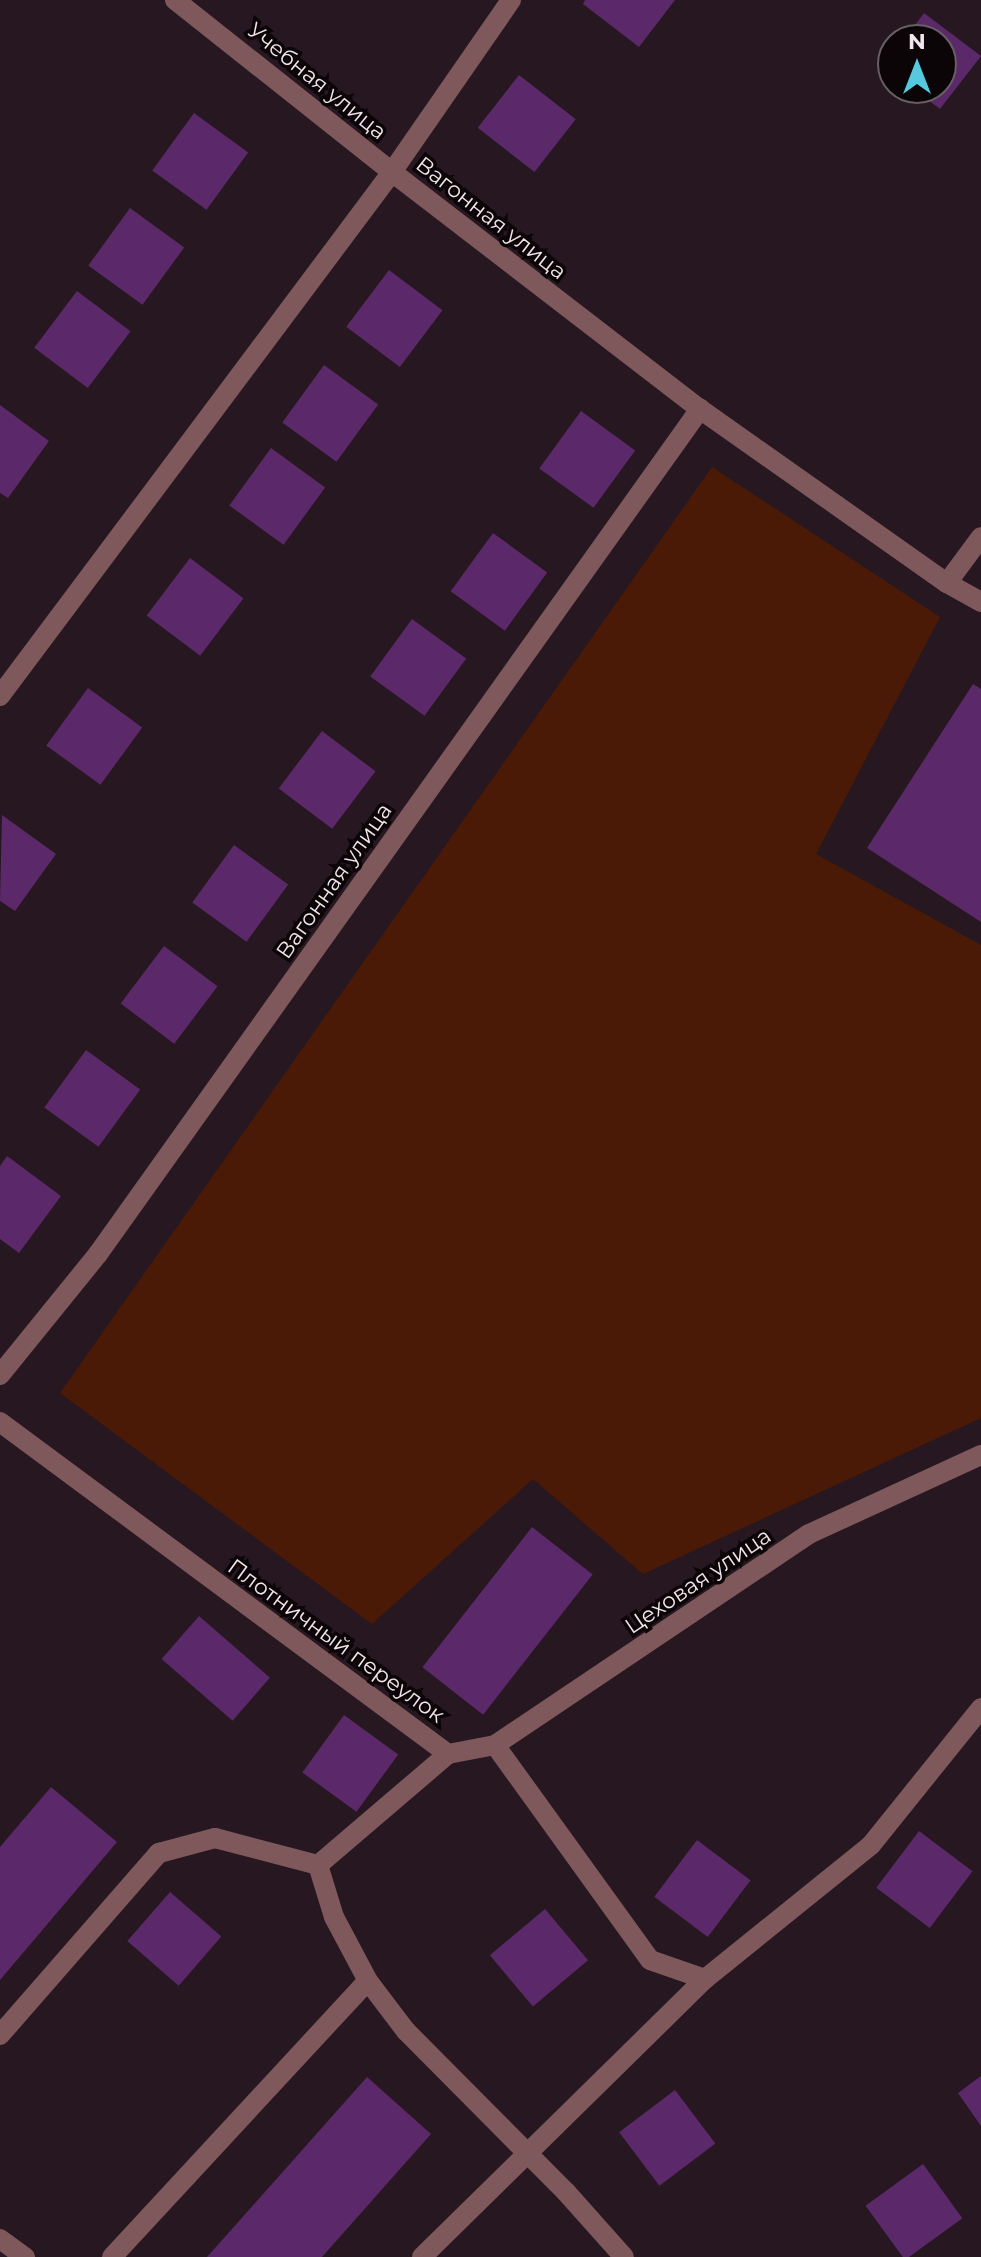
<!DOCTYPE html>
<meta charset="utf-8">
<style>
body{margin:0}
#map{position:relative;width:981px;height:2257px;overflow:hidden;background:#271720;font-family:Montserrat,sans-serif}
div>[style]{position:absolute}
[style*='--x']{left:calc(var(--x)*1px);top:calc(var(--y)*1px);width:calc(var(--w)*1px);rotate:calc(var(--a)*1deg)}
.green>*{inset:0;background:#4b1a07}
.building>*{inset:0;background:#5b2969;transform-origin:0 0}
.minor>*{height:20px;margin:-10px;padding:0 10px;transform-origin:10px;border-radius:10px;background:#7f585c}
span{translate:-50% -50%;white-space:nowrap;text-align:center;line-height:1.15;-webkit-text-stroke:7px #0b0508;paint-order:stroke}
.street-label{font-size:22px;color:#f1e6eb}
.north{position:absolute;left:877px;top:24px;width:80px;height:80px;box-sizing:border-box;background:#0b0508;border:2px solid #675f63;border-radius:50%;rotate:0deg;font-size:22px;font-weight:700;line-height:32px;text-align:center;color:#f1e6eb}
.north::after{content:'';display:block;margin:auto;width:28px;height:36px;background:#55cadf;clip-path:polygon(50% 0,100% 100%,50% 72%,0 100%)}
</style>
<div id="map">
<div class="green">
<i style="clip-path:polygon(712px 467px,940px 617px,816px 854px,981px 945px,981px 1418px,643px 1574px,533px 1479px,372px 1624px,60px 1393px)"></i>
</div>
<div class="building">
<i style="clip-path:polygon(585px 0,675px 0,639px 47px,583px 4px)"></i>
<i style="clip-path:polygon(924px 13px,981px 56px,940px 109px,912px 88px,941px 88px,941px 40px,904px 40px)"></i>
<i style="left:519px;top:75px;width:72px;height:67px;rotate:38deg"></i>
<i style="left:194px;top:113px;width:67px;height:71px;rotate:36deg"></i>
<i style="left:130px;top:208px;width:67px;height:71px;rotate:36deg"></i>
<i style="left:389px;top:270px;width:67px;height:71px;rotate:37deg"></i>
<i style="left:77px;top:291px;width:67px;height:71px;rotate:37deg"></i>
<i style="left:324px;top:365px;width:67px;height:71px;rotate:36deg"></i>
<i style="clip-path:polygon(0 405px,49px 441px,8px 498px,0 493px)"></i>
<i style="left:581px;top:411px;width:67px;height:71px;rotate:36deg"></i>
<i style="left:271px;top:448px;width:67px;height:71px;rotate:36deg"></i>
<i style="left:493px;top:533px;width:67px;height:72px;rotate:36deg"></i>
<i style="left:190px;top:558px;width:67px;height:72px;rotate:37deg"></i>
<i style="left:412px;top:619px;width:67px;height:71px;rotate:36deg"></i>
<i style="clip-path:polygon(973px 684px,981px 689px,981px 922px,867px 848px)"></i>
<i style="left:88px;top:688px;width:67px;height:71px;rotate:36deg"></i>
<i style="left:322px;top:731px;width:67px;height:72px;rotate:37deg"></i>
<i style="clip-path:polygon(2px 815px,56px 854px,15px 911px,0 901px)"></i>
<i style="left:234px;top:845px;width:67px;height:71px;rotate:36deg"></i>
<i style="left:164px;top:946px;width:67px;height:72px;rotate:37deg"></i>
<i style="left:86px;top:1050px;width:67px;height:71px;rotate:36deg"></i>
<i style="clip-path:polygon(7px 1156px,61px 1196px,19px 1253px,0 1239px,0 1166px)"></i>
<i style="left:532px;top:1527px;width:77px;height:178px;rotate:38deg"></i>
<i style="left:199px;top:1616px;width:94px;height:57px;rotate:41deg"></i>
<i style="left:344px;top:1715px;width:67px;height:71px;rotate:36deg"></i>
<i style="clip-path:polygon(51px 1787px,117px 1842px,0 1980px,0 1847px)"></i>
<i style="left:919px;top:1831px;width:67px;height:71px;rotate:37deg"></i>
<i style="left:697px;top:1840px;width:67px;height:71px;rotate:37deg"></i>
<i style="left:170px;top:1892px;width:68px;height:65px;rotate:41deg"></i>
<i style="left:545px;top:1909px;width:67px;height:72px;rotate:50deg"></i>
<i style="clip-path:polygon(981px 2076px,981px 2126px,958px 2093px)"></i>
<i style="clip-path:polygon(367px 2077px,431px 2134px,322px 2257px,207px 2257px)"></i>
<i style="left:675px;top:2090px;width:67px;height:70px;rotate:53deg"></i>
<i style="left:923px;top:2164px;width:67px;height:71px;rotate:54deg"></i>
</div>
<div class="minor">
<i style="--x:175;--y:0;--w:277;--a:38.4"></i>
<i style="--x:392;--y:172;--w:209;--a:-55.3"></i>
<i style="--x:947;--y:583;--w:39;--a:29"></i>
<i style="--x:0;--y:696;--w:654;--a:-53.2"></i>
<i style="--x:392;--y:172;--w:389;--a:37.6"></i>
<i style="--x:700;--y:409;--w:302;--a:35.2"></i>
<i style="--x:947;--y:583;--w:57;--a:-53.5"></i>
<i style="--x:0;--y:1375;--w:156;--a:-51"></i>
<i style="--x:98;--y:1254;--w:1038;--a:-54.53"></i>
<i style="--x:0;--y:1422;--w:558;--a:36.54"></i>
<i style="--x:495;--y:1745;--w:265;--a:54.2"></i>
<i style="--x:650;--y:1960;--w:58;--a:19.1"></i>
<i style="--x:705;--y:1979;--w:213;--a:-38.9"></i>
<i style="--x:871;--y:1845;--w:176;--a:-51.2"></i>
<i style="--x:448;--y:1754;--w:171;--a:139.5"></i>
<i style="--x:318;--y:1865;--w:54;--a:72.9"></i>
<i style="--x:334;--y:1917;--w:72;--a:62"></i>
<i style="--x:368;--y:1981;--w:63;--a:52.8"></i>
<i style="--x:406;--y:2031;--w:227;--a:45.2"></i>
<i style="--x:566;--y:2192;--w:87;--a:48.3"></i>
<i style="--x:448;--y:1754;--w:48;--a:-10.8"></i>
<i style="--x:495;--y:1745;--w:378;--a:-33.9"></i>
<i style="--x:809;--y:1534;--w:189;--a:-24.7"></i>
<i style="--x:0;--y:2035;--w:242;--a:-48.9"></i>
<i style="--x:159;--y:1853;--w:58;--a:-15"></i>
<i style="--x:215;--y:1838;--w:106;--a:14.7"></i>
<i style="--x:0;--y:2239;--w:31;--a:36"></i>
<i style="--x:112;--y:2257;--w:376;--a:-47.2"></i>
<i style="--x:422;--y:2257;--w:397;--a:-44.5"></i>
</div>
<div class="street-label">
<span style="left:317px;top:81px;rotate:39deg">Учебная улица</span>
<span style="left:491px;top:218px;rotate:38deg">Вагонная улица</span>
<span style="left:334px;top:881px;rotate:-55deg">Вагонная улица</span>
<span style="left:698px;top:1581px;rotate:-34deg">Цеховая улица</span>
<span style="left:336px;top:1641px;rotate:36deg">Плотничный переулок</span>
</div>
<div class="north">N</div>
</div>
